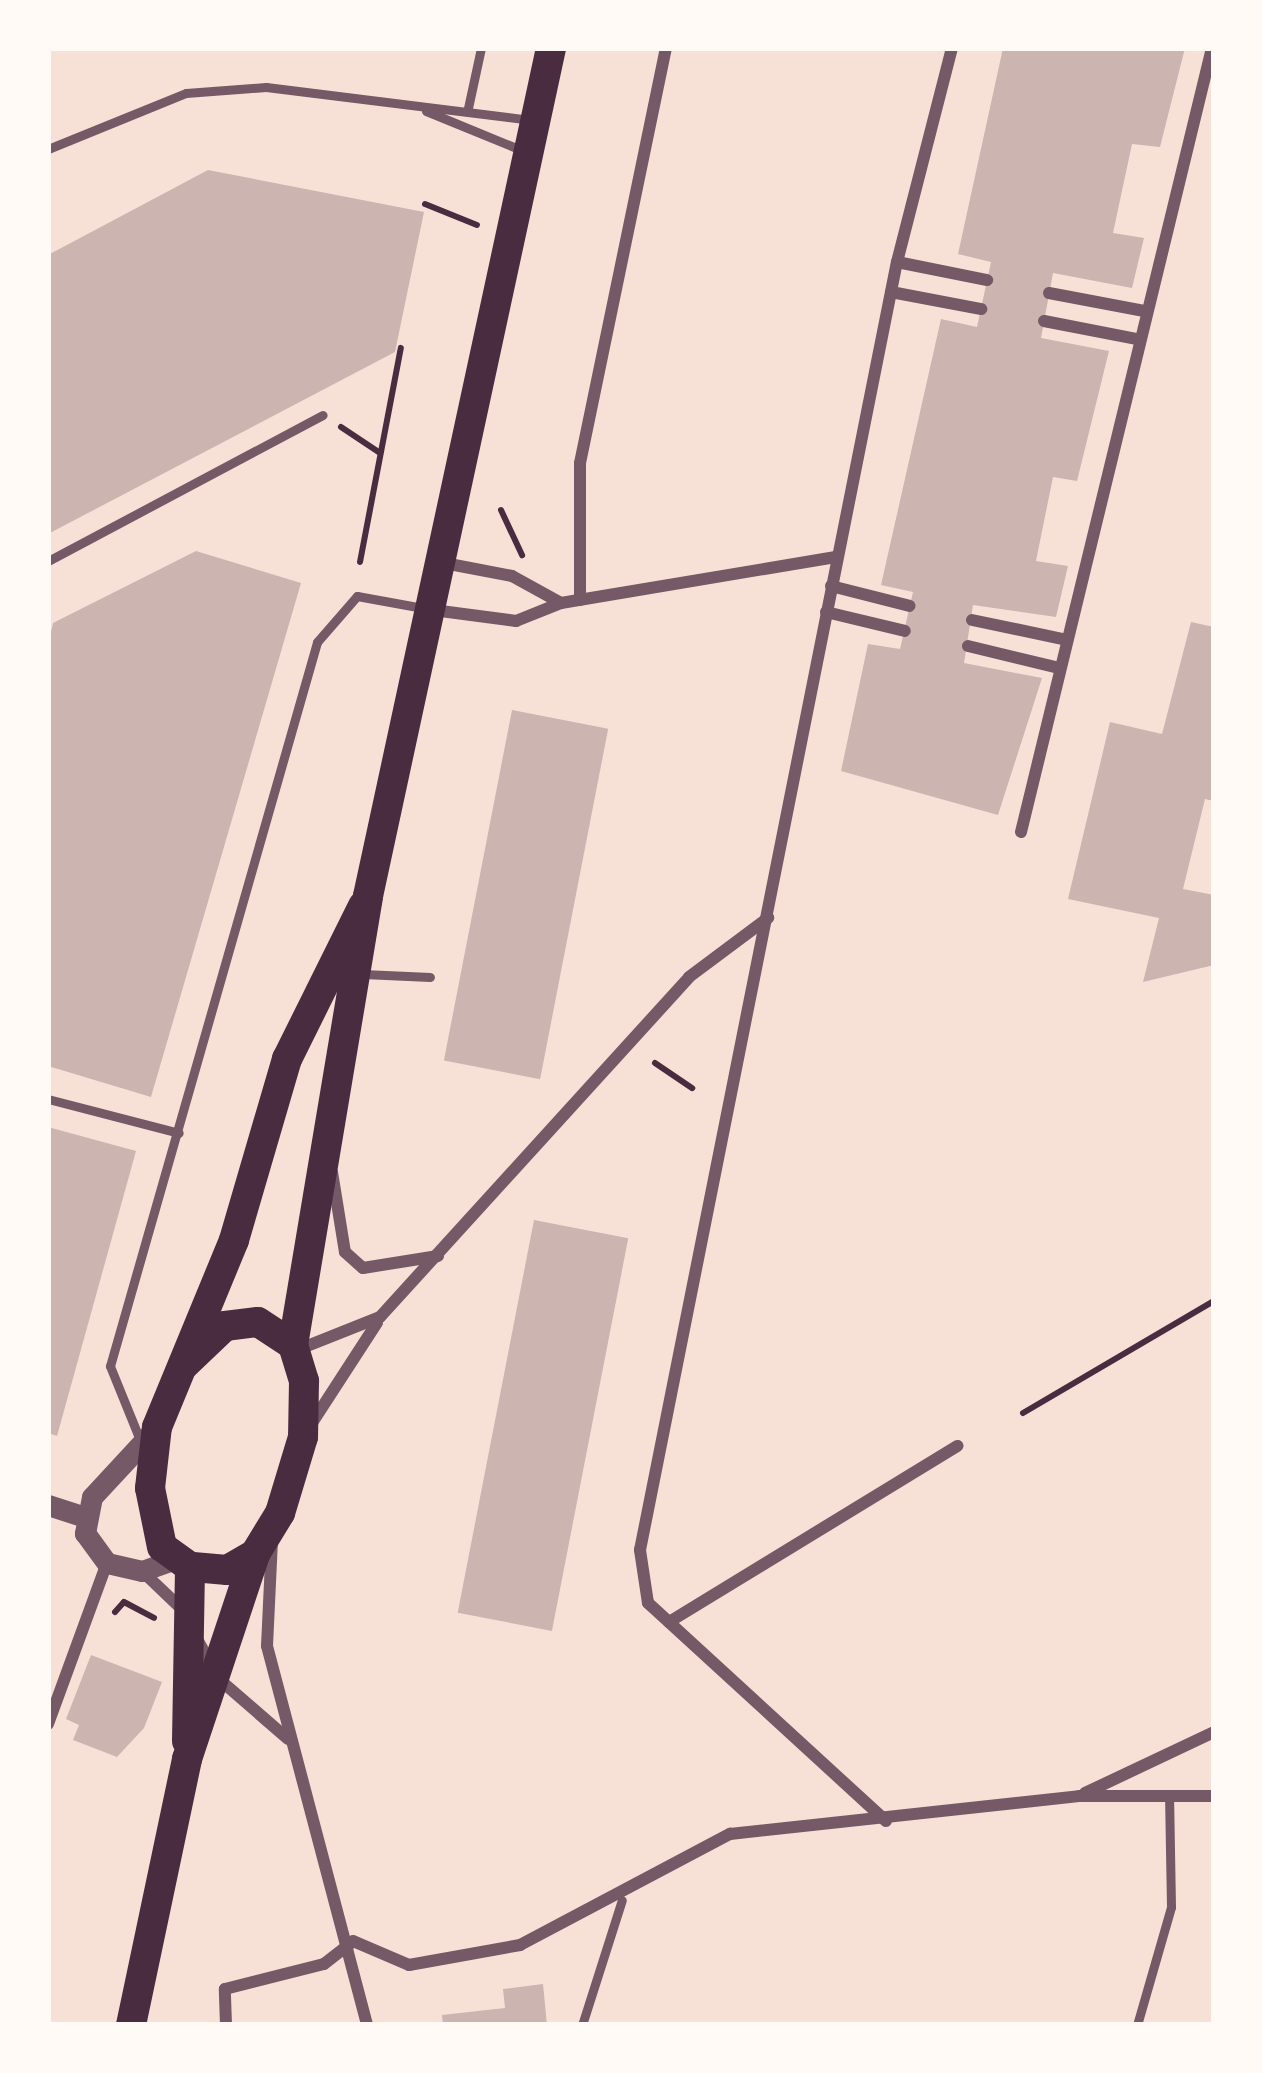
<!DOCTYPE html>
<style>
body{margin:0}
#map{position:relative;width:1262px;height:2073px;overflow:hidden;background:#f7e1d7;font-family:Quicksand,sans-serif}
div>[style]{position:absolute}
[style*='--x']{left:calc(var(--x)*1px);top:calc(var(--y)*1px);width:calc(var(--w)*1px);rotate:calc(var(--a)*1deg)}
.building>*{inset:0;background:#ccb4b1;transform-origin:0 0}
.path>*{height:6px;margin:-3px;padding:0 3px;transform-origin:3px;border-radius:3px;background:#4a2c40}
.service>*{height:9px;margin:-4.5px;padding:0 4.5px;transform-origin:4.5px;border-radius:4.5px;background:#755966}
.minor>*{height:12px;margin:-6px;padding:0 6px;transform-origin:6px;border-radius:6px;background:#755966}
.tertiary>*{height:21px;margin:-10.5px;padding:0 10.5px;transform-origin:10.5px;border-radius:10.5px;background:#755966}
.primary>*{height:30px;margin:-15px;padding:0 15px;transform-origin:15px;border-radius:15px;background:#4a2c40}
span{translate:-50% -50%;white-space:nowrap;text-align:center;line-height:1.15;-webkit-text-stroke:9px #fffaf5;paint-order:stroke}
.frame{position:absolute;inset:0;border:51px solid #fffaf5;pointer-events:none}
</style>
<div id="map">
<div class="building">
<i style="clip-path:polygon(1003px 48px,1185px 48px,1160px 147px,1132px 144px,1113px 233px,1144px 238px,1132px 288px,1053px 273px,1041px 338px,1109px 351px,1077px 481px,1053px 477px,1036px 561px,1068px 566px,1056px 617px,973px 605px,964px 663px,1042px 678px,998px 815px,841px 771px,868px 644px,900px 649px,913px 592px,881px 585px,941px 319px,977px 327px,991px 262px,958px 254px)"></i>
<i style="clip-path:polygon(208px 170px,424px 212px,395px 352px,48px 534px,48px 255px)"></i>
<i style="clip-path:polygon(196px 551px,301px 583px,151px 1097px,48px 1066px,48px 644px,53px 623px)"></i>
<i style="clip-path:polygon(1191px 622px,1214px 627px,1214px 801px,1205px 799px,1183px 889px,1214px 895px,1214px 965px,1143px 982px,1159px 918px,1068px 899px,1110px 722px,1162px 734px)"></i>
<i style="left:512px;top:710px;width:98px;height:357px;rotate:11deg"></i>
<i style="clip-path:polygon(48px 1127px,136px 1151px,57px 1436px,48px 1433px)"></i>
<i style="left:534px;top:1220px;width:96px;height:400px;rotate:11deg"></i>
<i style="clip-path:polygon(91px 1655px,162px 1682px,144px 1728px,117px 1757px,73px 1740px,79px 1725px,66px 1719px)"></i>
<i style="clip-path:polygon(543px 1984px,547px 2025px,443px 2025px,442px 2015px,505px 2008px,503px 1989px)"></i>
</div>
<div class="path">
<i style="--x:425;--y:204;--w:56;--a:22"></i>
<i style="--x:341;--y:427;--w:47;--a:33.7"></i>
<i style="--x:501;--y:510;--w:50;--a:65"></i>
<i style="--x:360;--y:562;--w:218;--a:-79.2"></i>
<i style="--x:655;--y:1063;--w:45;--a:34"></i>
<i style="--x:1023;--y:1413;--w:221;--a:-30.4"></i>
<i style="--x:115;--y:1612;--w:13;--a:-48"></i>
<i style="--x:124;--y:1602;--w:34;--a:28"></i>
</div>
<div class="service">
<i style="--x:468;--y:108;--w:61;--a:-77.8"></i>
<i style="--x:426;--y:111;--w:108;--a:22.3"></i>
<i style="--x:48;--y:149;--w:149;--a:-22.1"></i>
<i style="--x:186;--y:93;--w:80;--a:-4.3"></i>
<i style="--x:266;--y:87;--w:268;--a:7.1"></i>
<i style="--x:48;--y:561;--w:311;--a:-28"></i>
<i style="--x:363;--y:974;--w:67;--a:2.6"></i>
<i style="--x:48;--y:1099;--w:135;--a:14.5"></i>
<i style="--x:140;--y:1440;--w:80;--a:-112.1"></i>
<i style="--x:110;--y:1366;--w:753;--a:-74.04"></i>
<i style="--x:317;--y:642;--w:61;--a:-49"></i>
<i style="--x:357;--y:596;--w:67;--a:10.3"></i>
<i style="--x:582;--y:2025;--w:131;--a:-72.3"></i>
<i style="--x:1137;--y:2025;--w:123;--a:-73.9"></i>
<i style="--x:1171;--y:1907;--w:111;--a:-91"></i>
</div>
<div class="minor">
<i style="--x:897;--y:262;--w:92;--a:11.3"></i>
<i style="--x:891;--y:292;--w:92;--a:10.7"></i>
<i style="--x:1049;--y:293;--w:97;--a:10.7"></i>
<i style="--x:1044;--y:321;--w:95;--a:11"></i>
<i style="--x:444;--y:563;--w:69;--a:10.8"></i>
<i style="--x:512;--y:576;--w:56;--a:28.9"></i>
<i style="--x:831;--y:586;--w:81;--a:14.2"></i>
<i style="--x:580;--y:600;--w:137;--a:-90"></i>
<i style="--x:580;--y:463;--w:424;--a:-78.3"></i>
<i style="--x:433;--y:610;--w:84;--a:7.5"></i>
<i style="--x:516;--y:621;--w:48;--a:-21.8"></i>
<i style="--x:561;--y:603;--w:280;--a:-9.5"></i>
<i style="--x:826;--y:612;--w:81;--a:13.5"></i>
<i style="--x:972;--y:620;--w:93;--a:11.8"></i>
<i style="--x:968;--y:646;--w:89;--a:13.6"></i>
<i style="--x:1021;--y:832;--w:807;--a:-76.31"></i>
<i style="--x:332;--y:1172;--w:81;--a:80.8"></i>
<i style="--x:345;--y:1252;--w:24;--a:42"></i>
<i style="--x:363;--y:1268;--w:76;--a:-9.1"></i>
<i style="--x:297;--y:1350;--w:89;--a:-21.7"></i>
<i style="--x:380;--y:1317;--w:459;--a:-47.7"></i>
<i style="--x:689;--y:977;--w:99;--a:-36.8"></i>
<i style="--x:310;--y:1426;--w:123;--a:-57"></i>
<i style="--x:272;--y:1540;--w:106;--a:92.7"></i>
<i style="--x:267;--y:1646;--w:392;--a:75.2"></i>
<i style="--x:143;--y:1572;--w:57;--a:43.6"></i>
<i style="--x:669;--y:1622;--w:338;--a:-31.4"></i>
<i style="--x:198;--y:1641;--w:45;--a:60.6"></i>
<i style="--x:220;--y:1680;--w:90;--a:40.9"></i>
<i style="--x:48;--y:1724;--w:171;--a:-69.9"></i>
<i style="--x:1085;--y:1793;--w:143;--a:-25.3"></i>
<i style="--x:886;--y:1821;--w:323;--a:-137.5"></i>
<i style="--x:648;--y:1603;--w:54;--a:-98.6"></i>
<i style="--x:640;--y:1550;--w:1313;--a:-78.72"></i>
<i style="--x:897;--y:262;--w:221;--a:-75.6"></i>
<i style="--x:353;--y:1941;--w:61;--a:23.2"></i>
<i style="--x:409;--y:1965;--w:113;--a:-10.2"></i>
<i style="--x:520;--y:1945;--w:238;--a:-27.9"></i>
<i style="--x:730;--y:1834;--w:351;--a:-6.2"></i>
<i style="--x:1079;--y:1796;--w:135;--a:0"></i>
<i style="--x:226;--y:2025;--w:36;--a:-92"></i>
<i style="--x:225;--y:1989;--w:102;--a:-14.2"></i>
<i style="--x:324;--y:1964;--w:37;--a:-38"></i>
</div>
<div class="tertiary">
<i style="--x:156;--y:1428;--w:94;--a:132.8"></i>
<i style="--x:92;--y:1497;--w:37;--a:101"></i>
<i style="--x:85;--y:1533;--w:37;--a:54"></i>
<i style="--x:107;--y:1563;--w:36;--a:13"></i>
<i style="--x:142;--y:1571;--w:35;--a:-20"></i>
<i style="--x:48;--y:1505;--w:39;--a:18"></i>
</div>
<div class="primary">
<i style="--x:293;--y:1345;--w:455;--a:-80.5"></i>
<i style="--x:368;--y:896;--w:868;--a:-77.82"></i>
<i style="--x:183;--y:1366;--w:58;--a:-43.6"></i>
<i style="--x:225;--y:1326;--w:33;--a:-7"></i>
<i style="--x:258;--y:1322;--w:42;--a:33.3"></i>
<i style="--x:293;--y:1345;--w:38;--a:73"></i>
<i style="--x:304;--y:1381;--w:56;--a:91"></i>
<i style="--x:303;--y:1437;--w:79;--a:106.8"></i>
<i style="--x:280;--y:1513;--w:48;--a:121.4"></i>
<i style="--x:255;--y:1554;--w:32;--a:150"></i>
<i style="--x:227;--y:1570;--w:37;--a:-175"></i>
<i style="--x:190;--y:1567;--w:34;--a:-144"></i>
<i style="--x:162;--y:1547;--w:60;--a:-101.5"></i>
<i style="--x:150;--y:1488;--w:61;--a:-83.5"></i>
<i style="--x:157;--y:1427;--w:202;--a:-67.6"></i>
<i style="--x:234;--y:1240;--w:189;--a:-73.7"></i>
<i style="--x:287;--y:1059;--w:171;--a:-63.6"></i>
<i style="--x:187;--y:1741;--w:174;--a:-89"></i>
<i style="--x:131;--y:2025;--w:272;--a:-78.1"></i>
<i style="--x:187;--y:1759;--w:216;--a:-71.6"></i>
</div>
<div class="frame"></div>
</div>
